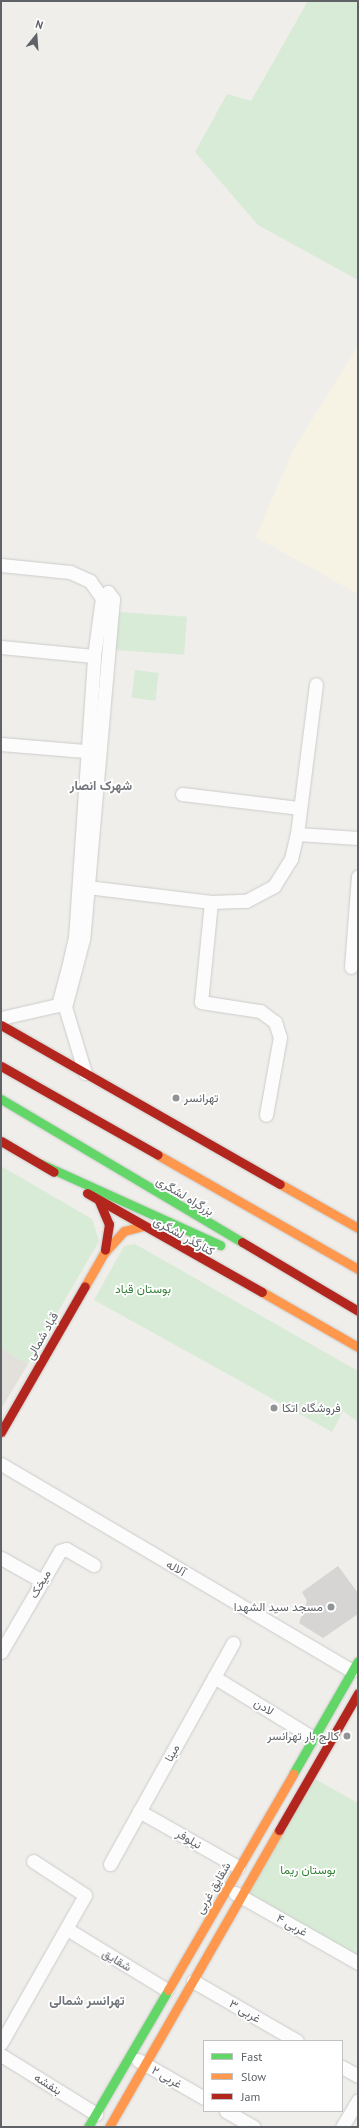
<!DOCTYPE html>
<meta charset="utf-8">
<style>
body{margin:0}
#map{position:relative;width:359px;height:2128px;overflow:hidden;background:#efeeea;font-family:"PT Sans",Vazirmatn,sans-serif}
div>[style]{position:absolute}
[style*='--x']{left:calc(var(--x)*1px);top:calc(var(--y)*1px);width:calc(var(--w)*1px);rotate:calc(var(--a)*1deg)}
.commercial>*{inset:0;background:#f7f3e4}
.education>*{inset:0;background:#e2e0da}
.green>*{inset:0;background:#d8ebd6;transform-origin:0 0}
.building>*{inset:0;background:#d6d5d3}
.roads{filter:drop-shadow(0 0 1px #cbcccc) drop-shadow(0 0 1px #cbcccc)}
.street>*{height:13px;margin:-6.5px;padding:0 6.5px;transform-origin:6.5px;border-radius:6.5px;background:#fdfcfc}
.fast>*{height:9px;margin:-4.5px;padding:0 4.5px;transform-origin:4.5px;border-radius:4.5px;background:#63d668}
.slow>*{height:9px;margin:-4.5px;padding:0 4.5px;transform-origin:4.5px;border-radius:4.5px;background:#ff974d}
.jam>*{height:9px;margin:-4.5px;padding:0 4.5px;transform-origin:4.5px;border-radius:4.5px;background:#b3261e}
.dots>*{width:11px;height:11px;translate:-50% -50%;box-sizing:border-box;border:2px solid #fff;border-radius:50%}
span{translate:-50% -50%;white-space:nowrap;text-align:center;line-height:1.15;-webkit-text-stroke:3.5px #fff;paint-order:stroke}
.poi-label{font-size:12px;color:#5f6368}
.left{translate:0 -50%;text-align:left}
.right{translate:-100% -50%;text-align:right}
.street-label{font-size:12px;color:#5f6368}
.park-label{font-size:12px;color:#348238}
.neighbourhood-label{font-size:13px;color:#70757a;font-weight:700}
.frame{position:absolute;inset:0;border:2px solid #5f6368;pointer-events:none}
.legend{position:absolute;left:203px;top:2040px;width:140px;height:72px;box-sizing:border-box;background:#fff;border:1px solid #bfc1c3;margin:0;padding:5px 7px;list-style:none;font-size:12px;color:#5f6368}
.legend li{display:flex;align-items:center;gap:8px;height:20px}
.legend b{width:20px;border:1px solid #bfc1c3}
.north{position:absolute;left:16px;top:16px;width:40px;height:40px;-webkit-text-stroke:3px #fff;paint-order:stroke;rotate:17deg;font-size:11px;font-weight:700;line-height:16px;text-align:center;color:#5f6368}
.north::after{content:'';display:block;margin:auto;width:14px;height:18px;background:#5f6368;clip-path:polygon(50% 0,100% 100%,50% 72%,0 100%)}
</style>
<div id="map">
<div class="commercial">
<i style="clip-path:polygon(358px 346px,358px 594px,256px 537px,293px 450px)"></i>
</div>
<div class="education">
<i style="clip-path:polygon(1px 1348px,28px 1364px,1px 1409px)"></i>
</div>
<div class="green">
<i style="clip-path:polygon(308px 1px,358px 1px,358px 280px,258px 225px,195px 152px,227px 94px,251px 101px)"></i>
<i style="left:118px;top:612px;width:69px;height:38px;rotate:4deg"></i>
<i style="left:135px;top:670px;width:24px;height:28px;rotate:7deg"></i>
<i style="clip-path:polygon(1px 1166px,92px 1219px,99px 1241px,28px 1364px,1px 1348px)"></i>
<i style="clip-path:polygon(135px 1244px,358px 1371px,358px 1422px,343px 1411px,332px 1432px,94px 1300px,124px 1246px)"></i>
<i style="clip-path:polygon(308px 1775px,358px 1803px,358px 1956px,241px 1889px)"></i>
</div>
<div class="building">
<i style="clip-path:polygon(338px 1566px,358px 1593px,358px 1614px,323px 1638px,299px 1623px,307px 1601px,302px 1592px)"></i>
</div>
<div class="roads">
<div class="street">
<i style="--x:1;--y:565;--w:69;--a:5.8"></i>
<i style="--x:70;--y:572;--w:22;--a:24"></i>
<i style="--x:90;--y:581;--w:21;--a:55"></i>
<i style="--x:1;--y:647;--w:93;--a:5.5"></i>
<i style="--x:1;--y:744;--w:96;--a:4.8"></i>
<i style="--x:182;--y:794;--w:119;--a:6.8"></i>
<i style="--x:297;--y:834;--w:61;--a:3.8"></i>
<i style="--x:79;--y:886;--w:133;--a:6.9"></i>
<i style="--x:211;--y:902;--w:35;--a:-2"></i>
<i style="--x:246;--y:901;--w:32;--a:-28"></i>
<i style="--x:274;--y:886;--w:32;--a:-58"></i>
<i style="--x:291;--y:859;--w:26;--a:-77"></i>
<i style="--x:297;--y:834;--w:151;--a:-82.8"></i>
<i style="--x:211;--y:902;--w:100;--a:95.7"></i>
<i style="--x:201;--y:1002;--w:60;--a:8.7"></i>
<i style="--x:260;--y:1011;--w:19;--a:36"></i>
<i style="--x:275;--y:1022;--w:16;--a:72"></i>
<i style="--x:280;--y:1037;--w:79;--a:100.2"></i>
<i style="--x:351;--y:967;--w:91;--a:-85.6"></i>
<i style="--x:1;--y:1018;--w:58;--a:-12.8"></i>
<i style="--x:58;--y:1005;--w:34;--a:-75"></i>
<i style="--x:67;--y:972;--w:35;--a:-77"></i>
<i style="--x:75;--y:938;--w:283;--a:-86.1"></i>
<i style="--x:94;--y:656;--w:59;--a:-82.1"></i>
<i style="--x:102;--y:598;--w:8;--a:-45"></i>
<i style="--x:108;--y:592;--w:9;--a:54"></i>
<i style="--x:113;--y:599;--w:341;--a:95"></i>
<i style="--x:83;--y:939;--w:70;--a:104.8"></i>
<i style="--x:65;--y:1007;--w:69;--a:73.1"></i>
<i style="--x:1;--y:1464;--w:407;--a:30.5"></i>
<i style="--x:1;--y:1558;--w:47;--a:29.3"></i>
<i style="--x:1;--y:1652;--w:117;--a:-59.7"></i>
<i style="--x:60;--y:1551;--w:6;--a:-18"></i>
<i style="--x:66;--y:1549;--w:32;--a:30"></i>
<i style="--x:214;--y:1677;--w:116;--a:31.6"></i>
<i style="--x:139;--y:1811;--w:114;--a:29.5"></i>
<i style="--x:110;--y:1864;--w:253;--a:-60.9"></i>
<i style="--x:235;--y:1893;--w:142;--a:29.6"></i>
<i style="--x:67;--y:1929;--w:117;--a:31.4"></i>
<i style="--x:193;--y:1981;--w:120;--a:30"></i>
<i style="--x:1;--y:2043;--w:170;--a:-60.4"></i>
<i style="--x:85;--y:1895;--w:62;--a:-146.8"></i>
<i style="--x:1;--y:2055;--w:112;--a:31.8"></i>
<i style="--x:138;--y:2060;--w:76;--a:29.9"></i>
<i style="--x:342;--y:2067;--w:18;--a:29"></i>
<i style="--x:226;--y:2111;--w:32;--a:30"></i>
<i style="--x:342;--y:2127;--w:31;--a:-59"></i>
</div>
<div class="fast">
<i style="--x:1;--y:1099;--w:280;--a:30.7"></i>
<i style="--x:39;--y:1163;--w:199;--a:24.4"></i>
<i style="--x:293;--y:1774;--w:130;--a:-60.1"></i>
<i style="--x:88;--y:2127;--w:159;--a:-59.7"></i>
</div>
<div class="slow">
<i style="--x:158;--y:1155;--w:230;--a:29.7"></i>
<i style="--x:280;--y:1184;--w:90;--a:29.4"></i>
<i style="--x:85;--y:1286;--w:38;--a:-60"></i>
<i style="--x:104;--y:1253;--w:30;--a:-48"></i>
<i style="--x:124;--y:1231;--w:20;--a:-15"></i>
<i style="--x:262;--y:1292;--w:111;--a:29.8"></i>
<i style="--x:168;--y:1990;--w:250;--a:-59.9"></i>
<i style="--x:109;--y:2127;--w:342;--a:-60.2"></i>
</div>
<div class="jam">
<i style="--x:1;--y:1025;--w:321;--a:29.7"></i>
<i style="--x:1;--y:1066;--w:180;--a:29.5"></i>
<i style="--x:1;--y:1141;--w:61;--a:30.3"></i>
<i style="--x:87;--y:1193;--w:201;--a:29.5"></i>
<i style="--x:99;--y:1201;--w:25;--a:67"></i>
<i style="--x:109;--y:1224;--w:26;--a:99"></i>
<i style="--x:242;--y:1242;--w:135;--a:30.7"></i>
<i style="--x:1;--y:1432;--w:168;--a:-60.1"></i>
<i style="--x:279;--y:1830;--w:158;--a:-60"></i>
</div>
</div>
<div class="dots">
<i style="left:176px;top:1098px;background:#919496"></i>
<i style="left:274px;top:1408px;background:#919496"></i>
<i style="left:331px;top:1607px;background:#919496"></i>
<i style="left:347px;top:1736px;background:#919496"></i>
</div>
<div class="poi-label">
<span class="left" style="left:184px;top:1098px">تهرانسر</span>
<span class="left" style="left:282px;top:1408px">فروشگاه اتکا</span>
<span class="right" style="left:323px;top:1607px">مسجد سید الشهدا</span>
<span class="right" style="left:339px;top:1736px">کالج بار تهرانسر</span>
</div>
<div class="street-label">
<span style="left:185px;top:1196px;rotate:31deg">بزرگراه لشگری</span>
<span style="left:184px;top:1236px;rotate:29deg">کنارگذر لشگری</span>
<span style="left:42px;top:1336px;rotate:-60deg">قباد شمالی</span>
<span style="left:176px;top:1568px;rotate:30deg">آلاله</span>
<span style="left:40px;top:1584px;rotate:-60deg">میخک</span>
<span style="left:264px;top:1707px;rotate:32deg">لادن</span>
<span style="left:172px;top:1753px;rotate:-61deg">مینا</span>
<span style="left:189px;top:1839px;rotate:30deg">نیلوفر</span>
<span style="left:213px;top:1888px;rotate:-60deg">شقایق غربی</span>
<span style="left:292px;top:1925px;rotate:29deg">۴ غربی</span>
<span style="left:117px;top:1960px;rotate:31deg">شقایق</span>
<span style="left:245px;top:2011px;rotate:30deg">۳ غربی</span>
<span style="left:167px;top:2077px;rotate:30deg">۲ غربی</span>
<span style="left:48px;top:2084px;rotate:32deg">بنفشه</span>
</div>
<div class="park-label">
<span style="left:143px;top:1289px">بوستان قباد</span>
<span style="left:308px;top:1870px">بوستان ریما</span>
</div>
<div class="neighbourhood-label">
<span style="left:101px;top:786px">شهرک انصار</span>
<span style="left:87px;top:2001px">تهرانسر شمالی</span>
</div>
<div class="frame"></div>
<ul class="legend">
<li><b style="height:5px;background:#63d668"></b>Fast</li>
<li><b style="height:5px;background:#ff974d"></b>Slow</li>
<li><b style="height:5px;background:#b3261e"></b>Jam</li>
</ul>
<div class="north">N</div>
</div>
